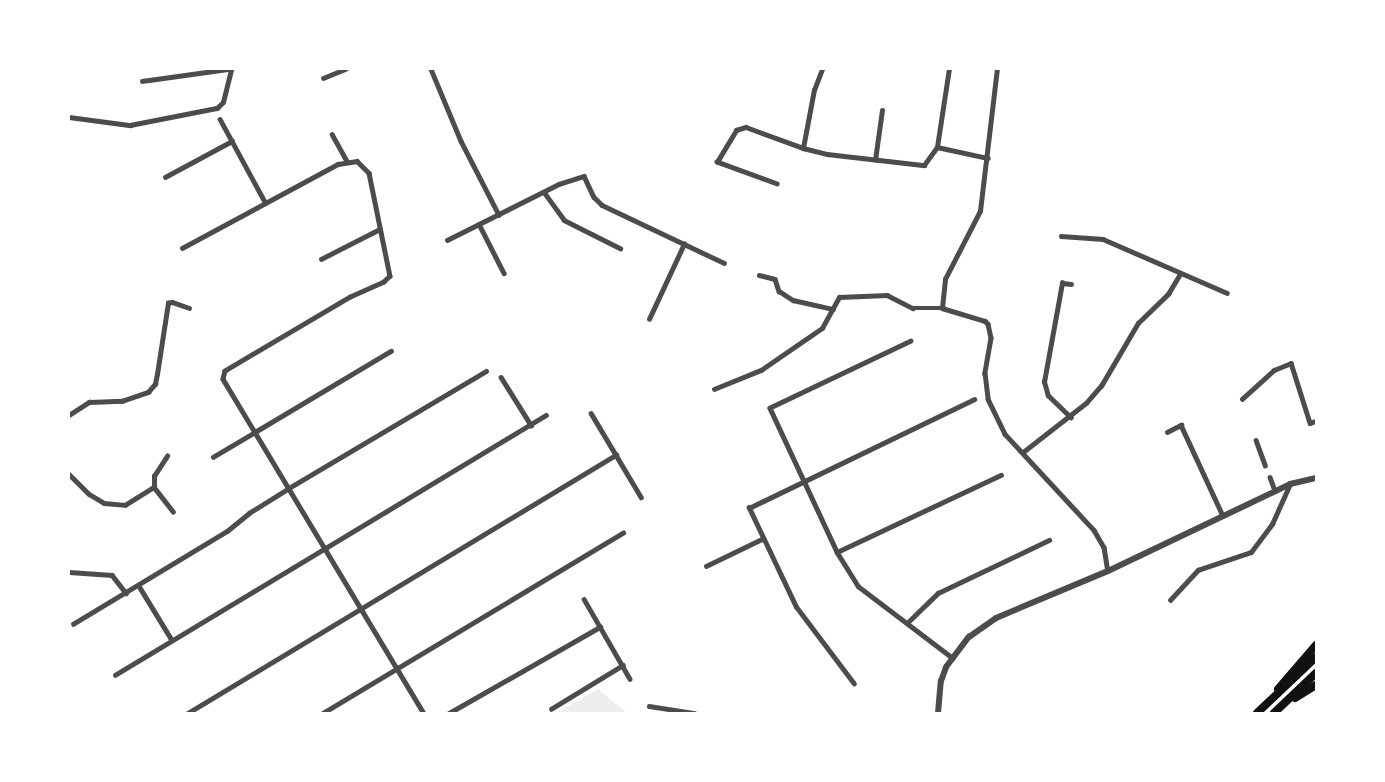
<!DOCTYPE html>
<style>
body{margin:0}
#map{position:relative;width:1385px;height:782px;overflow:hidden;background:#fff;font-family:Merriweather,serif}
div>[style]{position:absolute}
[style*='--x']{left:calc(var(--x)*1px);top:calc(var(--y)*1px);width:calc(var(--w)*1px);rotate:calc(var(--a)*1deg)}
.green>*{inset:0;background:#eee}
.minor>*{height:4.5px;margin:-2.25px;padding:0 2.25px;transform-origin:2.25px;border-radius:2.25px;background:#4c4c4c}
.tertiary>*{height:6px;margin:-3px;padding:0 3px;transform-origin:3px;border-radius:3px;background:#4c4c4c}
.trunk>*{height:8px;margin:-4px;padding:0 4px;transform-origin:4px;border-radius:4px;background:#111}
span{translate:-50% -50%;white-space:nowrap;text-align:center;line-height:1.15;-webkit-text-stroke:6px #fff;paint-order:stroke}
.frame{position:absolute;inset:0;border:70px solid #fff;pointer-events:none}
</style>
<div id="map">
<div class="green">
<i style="clip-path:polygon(598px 689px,627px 713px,556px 713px)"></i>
</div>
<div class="minor">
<i style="--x:431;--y:69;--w:78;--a:67.4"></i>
<i style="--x:461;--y:141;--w:83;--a:62.8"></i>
<i style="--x:323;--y:78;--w:24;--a:-22"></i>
<i style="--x:142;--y:81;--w:88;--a:-7.9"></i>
<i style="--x:69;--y:117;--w:62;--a:7.5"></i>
<i style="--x:130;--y:125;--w:89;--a:-11.1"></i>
<i style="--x:217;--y:108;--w:8;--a:-45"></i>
<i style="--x:223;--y:102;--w:34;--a:-76"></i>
<i style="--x:220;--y:119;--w:94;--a:61.5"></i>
<i style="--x:332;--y:134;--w:31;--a:61"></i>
<i style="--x:937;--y:147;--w:52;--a:12.2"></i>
<i style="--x:803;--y:148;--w:59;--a:-79.3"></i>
<i style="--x:814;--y:90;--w:22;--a:-69"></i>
<i style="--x:875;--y:160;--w:50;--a:-82"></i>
<i style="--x:165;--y:177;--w:76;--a:-28.2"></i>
<i style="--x:777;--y:184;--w:64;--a:-159.9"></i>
<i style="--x:717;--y:162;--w:37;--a:-59"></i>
<i style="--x:736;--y:130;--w:10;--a:-17"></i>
<i style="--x:746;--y:127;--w:61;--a:20.2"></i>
<i style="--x:803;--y:148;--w:25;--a:14"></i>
<i style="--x:827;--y:154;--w:98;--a:6.5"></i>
<i style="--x:924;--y:165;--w:22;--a:-54"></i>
<i style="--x:937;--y:147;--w:79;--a:-81.3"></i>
<i style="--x:544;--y:192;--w:34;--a:54"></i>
<i style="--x:564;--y:220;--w:63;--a:26.6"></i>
<i style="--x:479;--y:224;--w:55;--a:63"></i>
<i style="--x:1061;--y:236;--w:42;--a:4.1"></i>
<i style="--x:1103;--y:239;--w:135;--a:23.5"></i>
<i style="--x:447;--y:240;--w:125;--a:-26.6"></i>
<i style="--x:559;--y:184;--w:26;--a:-18"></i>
<i style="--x:584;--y:176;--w:23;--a:65"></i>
<i style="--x:594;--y:197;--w:11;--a:45"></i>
<i style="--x:602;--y:205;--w:135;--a:25.4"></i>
<i style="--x:182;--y:248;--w:177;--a:-28.3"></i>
<i style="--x:338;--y:164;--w:19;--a:-9"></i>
<i style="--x:357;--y:161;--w:17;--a:45"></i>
<i style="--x:369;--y:173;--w:105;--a:78.5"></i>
<i style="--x:390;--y:276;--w:8;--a:135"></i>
<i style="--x:384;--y:282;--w:37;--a:156"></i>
<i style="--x:350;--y:297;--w:145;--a:149.4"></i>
<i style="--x:225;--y:371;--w:8;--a:104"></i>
<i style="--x:223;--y:379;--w:390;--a:59"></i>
<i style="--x:321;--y:259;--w:66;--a:-27"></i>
<i style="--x:759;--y:275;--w:16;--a:14"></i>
<i style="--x:775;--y:279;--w:13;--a:72"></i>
<i style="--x:779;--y:291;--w:17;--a:33"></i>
<i style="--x:793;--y:300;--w:41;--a:12.7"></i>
<i style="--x:942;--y:308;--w:29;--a:-84"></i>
<i style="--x:945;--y:279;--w:76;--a:-62.8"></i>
<i style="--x:980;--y:211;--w:143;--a:-83.2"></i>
<i style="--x:649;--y:319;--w:83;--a:-65"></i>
<i style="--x:911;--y:341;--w:156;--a:154.6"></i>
<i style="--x:770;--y:408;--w:159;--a:65"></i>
<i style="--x:837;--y:552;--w:40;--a:58"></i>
<i style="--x:858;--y:586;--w:119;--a:37.2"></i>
<i style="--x:501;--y:377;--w:57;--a:58"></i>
<i style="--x:714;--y:389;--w:51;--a:-22"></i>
<i style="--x:761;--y:370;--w:74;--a:-34.5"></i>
<i style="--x:822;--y:328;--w:35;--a:-61"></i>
<i style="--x:839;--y:297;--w:48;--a:-2.4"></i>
<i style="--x:887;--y:295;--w:29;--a:27"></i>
<i style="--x:913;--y:308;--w:29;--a:0"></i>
<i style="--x:942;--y:308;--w:45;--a:16.8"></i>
<i style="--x:985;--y:321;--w:4;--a:45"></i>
<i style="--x:988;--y:324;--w:14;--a:78"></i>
<i style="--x:991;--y:338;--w:36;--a:100"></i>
<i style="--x:985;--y:373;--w:26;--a:83"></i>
<i style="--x:988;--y:399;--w:39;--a:64"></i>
<i style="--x:1005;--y:434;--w:131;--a:47.2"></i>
<i style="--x:1094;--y:530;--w:20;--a:60"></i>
<i style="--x:1104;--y:547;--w:24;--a:81"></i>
<i style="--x:1242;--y:399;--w:43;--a:-42.2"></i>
<i style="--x:1274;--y:370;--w:18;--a:-22"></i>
<i style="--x:1291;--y:363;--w:63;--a:72.4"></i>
<i style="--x:1310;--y:423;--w:6;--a:-18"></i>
<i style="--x:591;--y:413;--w:98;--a:59.2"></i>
<i style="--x:69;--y:415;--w:24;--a:-33"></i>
<i style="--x:89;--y:402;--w:33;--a:-2"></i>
<i style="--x:122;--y:401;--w:28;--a:-19"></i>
<i style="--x:148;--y:392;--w:11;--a:-49"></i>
<i style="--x:155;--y:384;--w:10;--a:-79"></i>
<i style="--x:157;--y:374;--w:72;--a:-81.2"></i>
<i style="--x:168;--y:303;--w:4;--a:-14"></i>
<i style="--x:172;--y:302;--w:18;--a:19"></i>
<i style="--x:1071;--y:418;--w:32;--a:-136"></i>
<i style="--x:1048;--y:396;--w:15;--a:-106"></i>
<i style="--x:1044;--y:382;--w:101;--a:-79.7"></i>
<i style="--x:1062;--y:283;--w:9;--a:6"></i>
<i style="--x:1167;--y:432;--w:16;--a:-27"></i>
<i style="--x:1181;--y:425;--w:100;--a:65.2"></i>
<i style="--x:1256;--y:440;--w:27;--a:70"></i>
<i style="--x:1023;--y:452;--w:80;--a:-37.9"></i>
<i style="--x:1086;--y:403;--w:23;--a:-49"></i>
<i style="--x:1101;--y:386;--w:73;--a:-59.6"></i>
<i style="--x:1138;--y:323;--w:42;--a:-44"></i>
<i style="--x:1168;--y:294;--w:23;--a:-59"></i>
<i style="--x:213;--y:457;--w:207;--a:-30.8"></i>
<i style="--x:69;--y:474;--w:28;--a:45"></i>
<i style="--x:89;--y:494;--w:17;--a:31"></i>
<i style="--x:104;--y:503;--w:21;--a:5"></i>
<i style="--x:125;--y:505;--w:34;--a:-32"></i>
<i style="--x:154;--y:487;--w:11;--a:-90"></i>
<i style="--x:154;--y:476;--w:24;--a:-57"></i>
<i style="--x:1270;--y:477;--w:15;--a:70"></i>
<i style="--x:154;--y:487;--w:31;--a:52"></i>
<i style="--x:837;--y:552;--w:181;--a:-25.2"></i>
<i style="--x:706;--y:566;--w:62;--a:-25.7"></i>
<i style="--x:69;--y:572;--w:43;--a:4"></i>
<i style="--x:112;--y:575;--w:23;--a:52"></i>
<i style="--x:139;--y:586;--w:63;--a:58.6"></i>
<i style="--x:584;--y:599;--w:92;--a:60.1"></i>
<i style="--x:1170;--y:600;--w:41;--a:-47"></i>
<i style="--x:1198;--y:570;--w:56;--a:-18.8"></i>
<i style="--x:1251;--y:552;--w:35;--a:-53"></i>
<i style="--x:1272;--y:524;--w:44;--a:-65.8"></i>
<i style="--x:907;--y:623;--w:43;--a:-44.1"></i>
<i style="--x:938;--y:593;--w:123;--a:-25.5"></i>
<i style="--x:73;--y:624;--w:180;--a:-31.1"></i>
<i style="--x:227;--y:531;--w:28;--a:-39"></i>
<i style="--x:249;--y:513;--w:47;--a:-32"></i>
<i style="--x:289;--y:488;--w:229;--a:-30.7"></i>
<i style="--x:115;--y:675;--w:503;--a:-31.1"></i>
<i style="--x:854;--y:684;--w:96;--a:-127"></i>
<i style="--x:796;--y:607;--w:110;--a:-115.4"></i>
<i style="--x:749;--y:508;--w:250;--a:-25.8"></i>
<i style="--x:649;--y:706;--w:46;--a:8.8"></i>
<i style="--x:551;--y:709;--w:84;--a:-31.4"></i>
<i style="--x:188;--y:713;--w:500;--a:-31.1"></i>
<i style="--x:323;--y:713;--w:350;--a:-31"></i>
<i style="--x:449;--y:713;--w:174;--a:-29.7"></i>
</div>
<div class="tertiary">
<i style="--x:938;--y:713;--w:32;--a:-85"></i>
<i style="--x:941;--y:681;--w:15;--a:-70"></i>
<i style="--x:946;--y:667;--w:38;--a:-53"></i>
<i style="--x:969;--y:637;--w:33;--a:-35"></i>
<i style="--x:996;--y:618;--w:121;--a:-22.8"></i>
<i style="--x:1108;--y:571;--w:202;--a:-25.5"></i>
<i style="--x:1290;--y:484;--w:27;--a:-13"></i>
</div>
<div class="trunk">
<i style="--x:1278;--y:689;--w:58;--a:-49.2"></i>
<i style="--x:1295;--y:698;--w:25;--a:-32"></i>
<i style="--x:1257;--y:713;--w:81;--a:-43.5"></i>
<i style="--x:1274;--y:713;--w:58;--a:-43.6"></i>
</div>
<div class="frame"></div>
</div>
